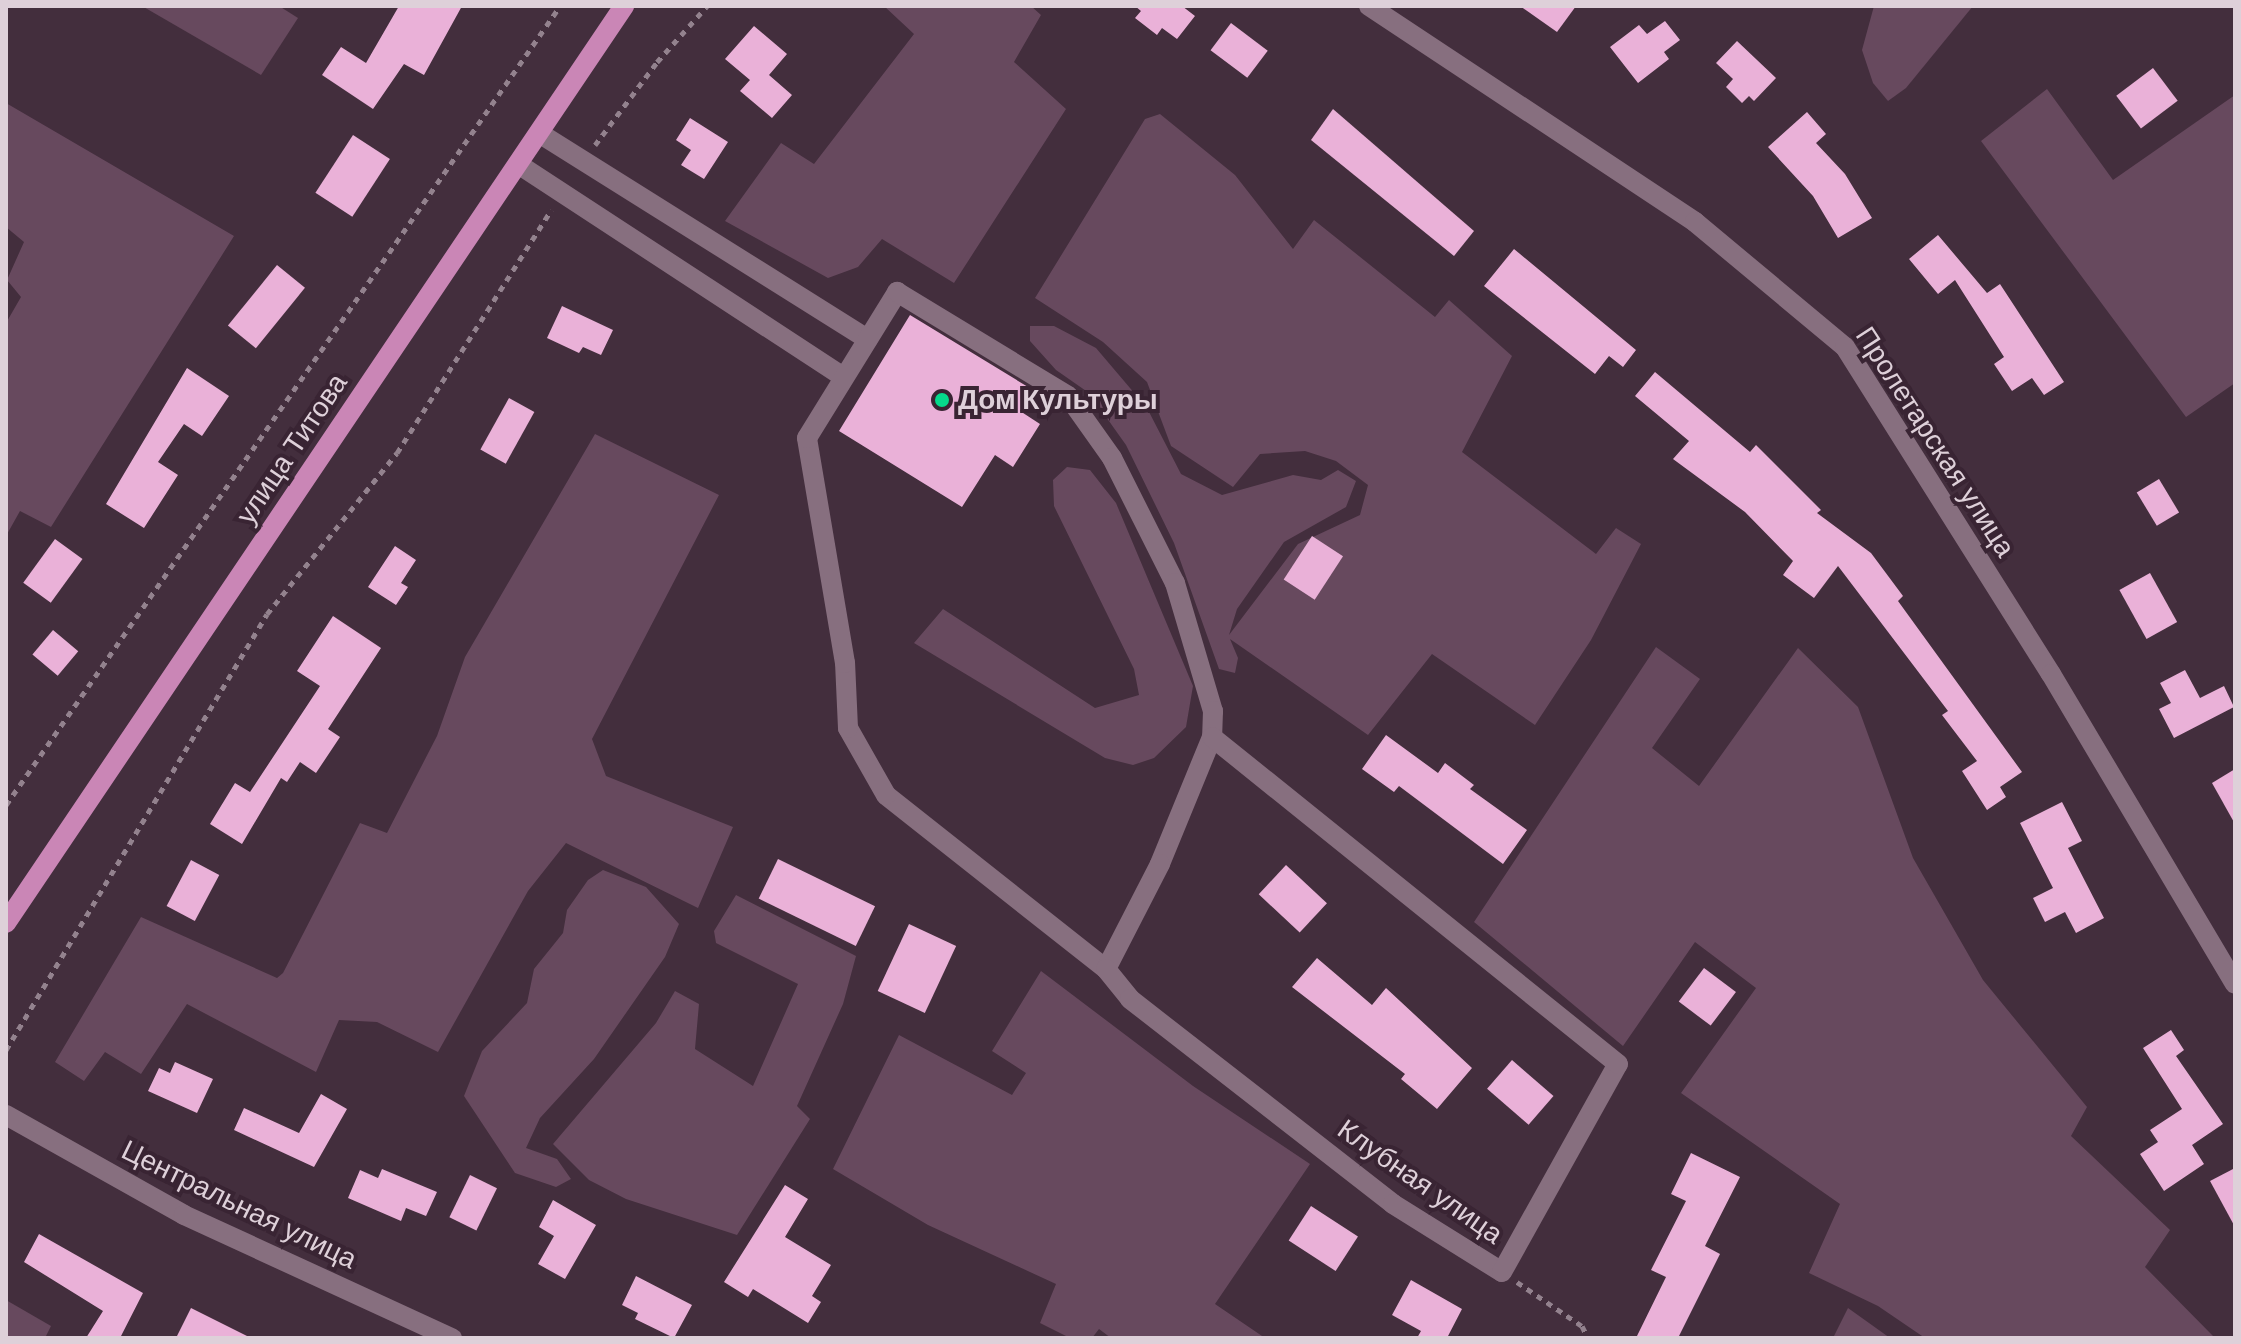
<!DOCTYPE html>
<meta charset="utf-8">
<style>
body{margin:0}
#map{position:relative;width:2241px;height:1344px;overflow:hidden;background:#432e3d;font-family:"DM Sans",sans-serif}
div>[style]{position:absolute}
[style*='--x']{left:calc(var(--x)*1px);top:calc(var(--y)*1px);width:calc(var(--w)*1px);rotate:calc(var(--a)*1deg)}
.green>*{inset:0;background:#67495e}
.building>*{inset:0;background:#eab1d8;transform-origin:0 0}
.path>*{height:5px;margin-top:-2.5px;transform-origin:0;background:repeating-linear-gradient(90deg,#93828e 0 6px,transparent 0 12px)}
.minor>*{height:20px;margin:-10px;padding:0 10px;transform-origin:10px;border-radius:10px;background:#876f7f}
.major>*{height:20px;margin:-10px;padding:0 10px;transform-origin:10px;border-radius:10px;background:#ca86b6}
.dots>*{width:22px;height:22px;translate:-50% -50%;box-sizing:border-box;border:4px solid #392433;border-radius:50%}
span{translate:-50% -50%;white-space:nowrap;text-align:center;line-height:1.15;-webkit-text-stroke:8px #392433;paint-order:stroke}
.poi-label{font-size:28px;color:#ded0d9;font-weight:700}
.left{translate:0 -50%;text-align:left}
.street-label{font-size:28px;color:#ded0d9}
.frame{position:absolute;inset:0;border:8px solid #ded0d9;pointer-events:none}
</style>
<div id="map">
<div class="green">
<i style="clip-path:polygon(142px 6px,279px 6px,298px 18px,261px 75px)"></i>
<i style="clip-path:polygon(884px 6px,1031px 6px,1041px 15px,1014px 62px,1066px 109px,954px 283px,882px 239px,858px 267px,828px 278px,725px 221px,781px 143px,814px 164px,914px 34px)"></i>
<i style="clip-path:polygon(1874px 6px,1973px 6px,1906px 88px,1888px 101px,1873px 83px,1862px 50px)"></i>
<i style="clip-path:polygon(2047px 89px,2113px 180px,2235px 95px,2235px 383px,2186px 417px,1981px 141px)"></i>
<i style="clip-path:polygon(6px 103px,234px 236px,51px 527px,20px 511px,6px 536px,6px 323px,21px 297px,7px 280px,24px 242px,6px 227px)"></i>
<i style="clip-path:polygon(1160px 114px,1235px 175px,1293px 249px,1314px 220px,1435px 317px,1449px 300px,1512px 356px,1462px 452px,1596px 554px,1616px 528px,1641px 544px,1591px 640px,1535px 725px,1432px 654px,1368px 735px,1230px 639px,1238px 658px,1235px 673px,1219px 669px,1174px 543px,1126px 445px,1089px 393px,1056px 370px,1030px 341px,1030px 326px,1054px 326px,1096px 348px,1147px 408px,1181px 474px,1222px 495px,1293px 475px,1321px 480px,1338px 470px,1356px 481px,1346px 507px,1284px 542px,1237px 609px,1229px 635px,1298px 544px,1360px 515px,1368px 485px,1336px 461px,1305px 451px,1260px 454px,1233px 487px,1171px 446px,1147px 382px,1103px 342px,1035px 298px,1145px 119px)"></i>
<i style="clip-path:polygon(595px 434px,719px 495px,592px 739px,606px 776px,733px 827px,698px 908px,566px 843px,528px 891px,438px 1052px,377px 1022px,339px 1020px,316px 1072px,187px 1004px,141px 1074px,105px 1052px,84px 1081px,55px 1062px,141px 917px,277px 978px,283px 973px,360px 823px,387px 833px,437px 736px,465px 657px)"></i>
<i style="clip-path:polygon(1067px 467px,1090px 470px,1116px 503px,1193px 686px,1186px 727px,1154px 758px,1133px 765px,1105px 758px,914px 643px,943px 609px,1095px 708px,1139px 695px,1134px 669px,1054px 506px,1053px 480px)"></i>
<i style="clip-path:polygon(1656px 647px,1700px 679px,1652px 748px,1699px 786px,1798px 648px,1858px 707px,1913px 858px,1983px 980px,2087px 1107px,2071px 1136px,2170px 1230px,2145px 1267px,2215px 1338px,1925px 1338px,1878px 1306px,1809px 1273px,1840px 1204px,1681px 1093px,1756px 988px,1695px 942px,1623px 1046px,1474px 922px)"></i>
<i style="clip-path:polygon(603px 870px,646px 887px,679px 924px,665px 957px,594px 1059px,540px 1118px,526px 1148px,557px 1159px,571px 1179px,556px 1187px,515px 1173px,464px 1096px,482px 1051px,527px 1003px,534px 969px,563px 933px,567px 910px,588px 880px)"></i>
<i style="clip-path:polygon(736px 895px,856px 956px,843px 1004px,797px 1106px,810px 1119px,737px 1235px,626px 1199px,589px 1180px,553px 1144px,656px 1023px,675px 991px,699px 1004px,695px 1049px,753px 1086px,798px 984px,716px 943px,714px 931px)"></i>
<i style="clip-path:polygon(1041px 971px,1193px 1086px,1310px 1164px,1215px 1304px,1265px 1338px,1111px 1338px,1099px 1329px,1092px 1338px,1070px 1338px,1040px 1323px,1056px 1284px,928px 1225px,833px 1169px,899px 1035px,1012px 1095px,1026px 1073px,992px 1051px)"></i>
<i style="clip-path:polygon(6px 1300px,51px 1326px,45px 1338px,6px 1338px)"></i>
<i style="clip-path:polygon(1848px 1308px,1890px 1338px,1833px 1338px)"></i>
</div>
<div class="building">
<i style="clip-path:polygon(399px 6px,462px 6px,424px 75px,404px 64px,373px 109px,322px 75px,341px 47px,366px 63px)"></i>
<i style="clip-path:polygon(1135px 6px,1182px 6px,1195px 16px,1177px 39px,1162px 28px,1157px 35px,1135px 18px,1141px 11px)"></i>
<i style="clip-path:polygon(1520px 6px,1576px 6px,1557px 32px)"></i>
<i style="clip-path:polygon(1665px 21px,1680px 40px,1664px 52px,1669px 59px,1638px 83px,1610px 47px,1639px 25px,1647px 34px)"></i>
<i style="left:1231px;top:23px;width:46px;height:34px;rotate:37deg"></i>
<i style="clip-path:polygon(754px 26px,787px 54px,769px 75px,792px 95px,772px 118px,740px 91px,750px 80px,725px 59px)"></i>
<i style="clip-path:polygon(1737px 41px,1776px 78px,1754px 101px,1749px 96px,1742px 103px,1726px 87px,1733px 79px,1716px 63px)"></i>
<i style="left:2153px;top:68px;width:41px;height:46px;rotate:53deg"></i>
<i style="clip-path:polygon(1333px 109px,1474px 231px,1454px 256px,1311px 140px)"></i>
<i style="clip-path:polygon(1807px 112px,1826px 134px,1816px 143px,1845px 174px,1872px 218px,1838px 238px,1813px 196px,1768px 147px)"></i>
<i style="clip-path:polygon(690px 118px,728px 142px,704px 179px,681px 165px,691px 150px,676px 140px)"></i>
<i style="left:353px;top:135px;width:44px;height:69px;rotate:33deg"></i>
<i style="clip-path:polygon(1938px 235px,1987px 293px,2000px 284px,2064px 382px,2044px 395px,2032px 378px,2012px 391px,1994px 364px,2004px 357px,1955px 280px,1938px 294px,1909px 259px)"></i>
<i style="clip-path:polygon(1514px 249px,1636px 350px,1623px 367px,1609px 356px,1595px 374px,1484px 286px)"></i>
<i style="left:277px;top:265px;width:36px;height:78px;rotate:39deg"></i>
<i style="clip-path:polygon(562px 306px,613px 330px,601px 355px,583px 347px,579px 353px,547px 338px)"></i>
<i style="clip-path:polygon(910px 315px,1033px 390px,1020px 411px,1040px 424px,1013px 467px,995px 455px,962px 507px,839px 431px)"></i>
<i style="clip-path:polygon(187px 368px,229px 396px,202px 436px,184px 424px,158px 462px,178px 475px,144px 528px,106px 504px)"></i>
<i style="clip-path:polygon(1655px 372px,1750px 452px,1756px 445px,1821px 510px,1817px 513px,1871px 553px,1903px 596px,1898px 601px,2022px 772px,2000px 787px,2006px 797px,1987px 810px,1962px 771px,1977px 761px,1942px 715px,1948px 711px,1838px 566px,1814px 598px,1783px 575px,1793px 561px,1745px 512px,1673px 459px,1689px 441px,1635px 396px)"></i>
<i style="left:509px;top:398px;width:29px;height:59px;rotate:29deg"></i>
<i style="left:2159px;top:479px;width:39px;height:26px;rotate:59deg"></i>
<i style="left:1312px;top:536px;width:37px;height:52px;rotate:33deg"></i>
<i style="left:55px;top:539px;width:34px;height:54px;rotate:36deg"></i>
<i style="clip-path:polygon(395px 546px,416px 560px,401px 583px,408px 587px,396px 605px,368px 587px)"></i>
<i style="left:2150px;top:573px;width:56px;height:35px;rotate:61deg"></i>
<i style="clip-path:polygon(333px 616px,381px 648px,328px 729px,340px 737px,316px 773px,300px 762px,287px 782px,281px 778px,242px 844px,210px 824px,235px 783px,250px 792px,320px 686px,297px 671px)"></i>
<i style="left:53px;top:630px;width:33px;height:32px;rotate:40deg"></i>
<i style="clip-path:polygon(2185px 670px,2200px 698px,2224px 686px,2234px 707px,2174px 738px,2159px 709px,2171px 703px,2160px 683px)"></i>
<i style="clip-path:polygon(1386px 735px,1438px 773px,1445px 763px,1474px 785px,1470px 789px,1527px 830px,1503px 864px,1399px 786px,1394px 792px,1362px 769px)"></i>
<i style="clip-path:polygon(2235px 769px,2235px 824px,2212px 783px)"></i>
<i style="clip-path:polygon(2062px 802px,2082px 841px,2068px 848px,2104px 918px,2076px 933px,2065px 912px,2045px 922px,2033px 898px,2053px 888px,2020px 823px)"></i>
<i style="left:778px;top:859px;width:108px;height:44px;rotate:26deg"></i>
<i style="left:191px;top:860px;width:32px;height:52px;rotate:28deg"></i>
<i style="left:1286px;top:865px;width:56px;height:40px;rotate:43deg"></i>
<i style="left:909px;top:924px;width:52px;height:74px;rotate:25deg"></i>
<i style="clip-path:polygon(1317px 958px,1372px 1005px,1386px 988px,1472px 1068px,1437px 1109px,1401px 1079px,1405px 1074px,1292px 987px)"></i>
<i style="left:1704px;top:968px;width:40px;height:42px;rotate:37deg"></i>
<i style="clip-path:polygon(2171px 1030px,2184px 1050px,2176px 1056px,2223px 1124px,2192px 1145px,2204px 1164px,2164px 1191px,2140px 1154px,2158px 1142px,2150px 1130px,2182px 1109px,2143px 1048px)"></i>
<i style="left:1512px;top:1060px;width:55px;height:38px;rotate:41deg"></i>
<i style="clip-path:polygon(175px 1062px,213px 1079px,197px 1113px,148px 1091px,159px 1068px,170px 1073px)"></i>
<i style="clip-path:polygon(321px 1094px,347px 1109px,314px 1167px,234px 1130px,244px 1108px,299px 1133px)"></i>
<i style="clip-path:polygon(1691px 1153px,1740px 1177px,1705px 1246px,1720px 1254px,1678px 1338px,1636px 1338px,1666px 1277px,1651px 1270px,1686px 1201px,1671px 1194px)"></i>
<i style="clip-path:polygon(2235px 1168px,2235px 1227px,2210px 1181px)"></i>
<i style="clip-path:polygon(382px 1169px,437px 1192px,426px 1216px,406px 1208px,401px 1221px,348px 1198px,360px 1170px,378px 1178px)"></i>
<i style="left:470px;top:1175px;width:30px;height:47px;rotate:26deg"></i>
<i style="clip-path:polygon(785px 1185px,808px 1199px,785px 1237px,831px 1265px,812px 1296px,821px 1302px,808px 1323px,753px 1289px,748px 1297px,724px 1282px)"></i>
<i style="clip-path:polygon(553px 1200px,596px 1225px,565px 1279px,538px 1264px,554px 1236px,539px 1227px)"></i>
<i style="left:1311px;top:1206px;width:56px;height:41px;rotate:33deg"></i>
<i style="clip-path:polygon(39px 1234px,143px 1293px,120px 1338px,86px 1338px,103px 1311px,24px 1262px)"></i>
<i style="clip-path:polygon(636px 1276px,692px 1305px,674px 1338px,635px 1319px,638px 1313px,622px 1305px)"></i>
<i style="clip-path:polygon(1411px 1280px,1462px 1309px,1447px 1338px,1417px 1338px,1421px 1331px,1392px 1315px)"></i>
<i style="clip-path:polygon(191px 1308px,251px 1338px,176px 1338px)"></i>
</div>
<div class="path">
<i style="--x:595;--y:145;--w:104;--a:-53.2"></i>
<i style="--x:657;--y:62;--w:75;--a:-48.2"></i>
<i style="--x:6;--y:805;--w:972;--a:-55.26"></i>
<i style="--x:6;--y:1050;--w:508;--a:-59.09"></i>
<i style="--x:267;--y:614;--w:207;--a:-51.1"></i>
<i style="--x:397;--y:453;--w:288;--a:-57.6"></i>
<i style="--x:1517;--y:1282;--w:78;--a:34.1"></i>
<i style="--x:1582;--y:1326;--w:13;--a:63"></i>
</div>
<div class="minor">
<i style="--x:1369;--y:6;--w:391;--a:33.5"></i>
<i style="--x:1695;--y:222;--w:195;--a:39.8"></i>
<i style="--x:1845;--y:347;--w:386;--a:57.8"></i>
<i style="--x:2051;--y:674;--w:360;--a:59.3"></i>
<i style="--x:539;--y:133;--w:388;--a:32.1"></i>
<i style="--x:518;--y:164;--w:389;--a:33.2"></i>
<i style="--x:1106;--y:969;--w:280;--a:-141.7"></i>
<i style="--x:886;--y:795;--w:77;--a:-119.6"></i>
<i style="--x:848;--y:728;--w:65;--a:-92.6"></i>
<i style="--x:845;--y:663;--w:228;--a:-99.6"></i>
<i style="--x:807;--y:438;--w:172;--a:-58.3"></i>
<i style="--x:897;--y:292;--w:200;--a:31.3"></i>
<i style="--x:1068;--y:396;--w:76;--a:54.6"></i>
<i style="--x:1112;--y:458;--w:140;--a:63.3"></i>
<i style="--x:1175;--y:583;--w:134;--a:73.5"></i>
<i style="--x:1213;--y:711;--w:26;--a:92"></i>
<i style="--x:1212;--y:737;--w:137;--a:112.3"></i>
<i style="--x:1160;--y:864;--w:118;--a:117.2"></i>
<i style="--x:1106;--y:969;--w:38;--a:51"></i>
<i style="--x:1130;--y:999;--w:333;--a:37.9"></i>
<i style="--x:1393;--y:1204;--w:128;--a:32"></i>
<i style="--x:1502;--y:1272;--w:238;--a:-60.9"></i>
<i style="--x:1618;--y:1064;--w:521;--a:-141.15"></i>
<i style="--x:6;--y:1115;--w:204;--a:29.3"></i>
<i style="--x:184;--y:1215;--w:295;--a:24.7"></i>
</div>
<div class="major">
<i style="--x:6;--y:923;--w:1106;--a:-56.02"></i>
</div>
<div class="dots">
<i style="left:942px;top:400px;background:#05d98b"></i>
</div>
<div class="poi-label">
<span class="left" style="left:958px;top:400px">Дом Культуры</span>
</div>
<div class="street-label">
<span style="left:1935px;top:442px;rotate:57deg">Пролетарская улица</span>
<span style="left:292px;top:449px;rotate:-56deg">улица Титова</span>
<span style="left:1420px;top:1182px;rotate:35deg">Клубная улица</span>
<span style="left:239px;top:1205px;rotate:26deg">Центральная улица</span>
</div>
<div class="frame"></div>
</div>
